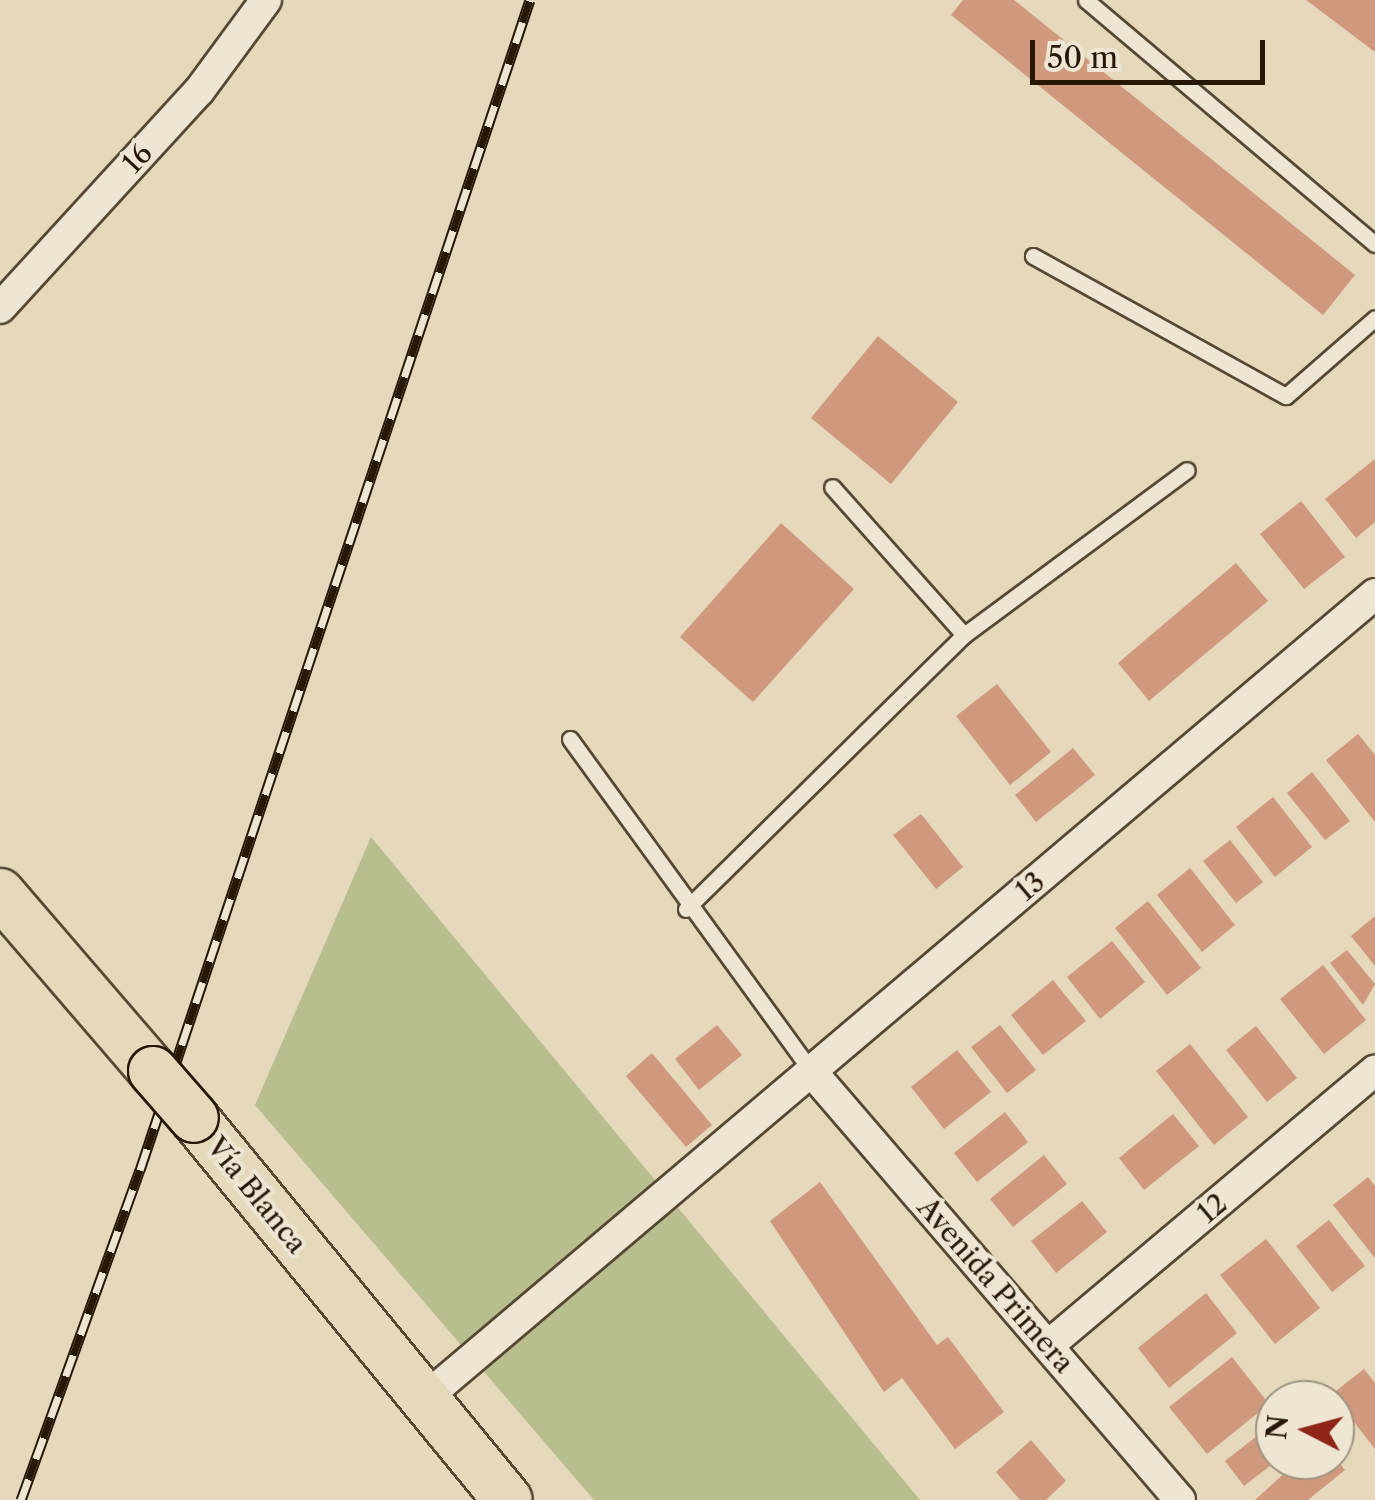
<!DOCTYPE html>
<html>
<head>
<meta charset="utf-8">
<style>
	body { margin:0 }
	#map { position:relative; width:1375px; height:1500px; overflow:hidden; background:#e5d8bb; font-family:"Libre Caslon Text",serif }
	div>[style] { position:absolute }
	.green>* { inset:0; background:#b8be8e }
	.building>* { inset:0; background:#d0997e }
	.roads { filter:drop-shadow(2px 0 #564833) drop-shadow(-2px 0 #564833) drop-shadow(0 2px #564833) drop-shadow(0 -2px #564833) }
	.lane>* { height:15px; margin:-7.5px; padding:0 7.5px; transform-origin:7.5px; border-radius:7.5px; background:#eee6d3 }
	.street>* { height:30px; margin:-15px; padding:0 15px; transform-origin:15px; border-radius:15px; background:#eee6d3 }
	.primary>* { height:48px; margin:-24px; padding:0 24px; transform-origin:24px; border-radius:24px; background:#e5d8bb }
	.rail>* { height:11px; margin-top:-5.5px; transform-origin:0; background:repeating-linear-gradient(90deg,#eee6d3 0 22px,#271806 0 44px); box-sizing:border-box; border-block:2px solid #271806 }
	.bridges { filter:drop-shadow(2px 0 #271806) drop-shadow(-2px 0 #271806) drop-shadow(0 2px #271806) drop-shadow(0 -2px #271806) }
	.primary-bridge>* { height:48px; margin:-24px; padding:0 24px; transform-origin:24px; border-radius:24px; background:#e5d8bb }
	span { translate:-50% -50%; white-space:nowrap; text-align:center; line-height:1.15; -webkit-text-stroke:8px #eee6d3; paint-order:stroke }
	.street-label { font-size:28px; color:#271806 }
	.north { position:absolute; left:1255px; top:1380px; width:100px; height:100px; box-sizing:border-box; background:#eee6d3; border:2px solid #9e9481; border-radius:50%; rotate:276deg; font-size:28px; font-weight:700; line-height:40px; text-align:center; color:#271806 }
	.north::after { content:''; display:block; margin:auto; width:35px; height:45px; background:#8f2418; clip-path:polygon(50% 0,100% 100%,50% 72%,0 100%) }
	.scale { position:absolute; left:1030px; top:40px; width:235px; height:45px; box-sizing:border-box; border:5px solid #271806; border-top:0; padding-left:12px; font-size:30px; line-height:35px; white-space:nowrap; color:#271806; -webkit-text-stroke:8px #eee6d3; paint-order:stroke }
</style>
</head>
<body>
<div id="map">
	<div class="green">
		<div style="clip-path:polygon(371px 837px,920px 1500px,594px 1500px,255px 1105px)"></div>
	</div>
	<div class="building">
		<div style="clip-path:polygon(963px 0,1014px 0,1355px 275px,1323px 315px,951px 15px)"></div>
		<div style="clip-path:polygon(1306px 0,1375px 0,1375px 52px)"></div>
		<div style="clip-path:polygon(878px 336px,958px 402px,891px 484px,811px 418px)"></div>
		<div style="clip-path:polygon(1375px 459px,1375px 522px,1356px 538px,1325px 499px)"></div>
		<div style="clip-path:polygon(1301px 501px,1345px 557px,1304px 589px,1260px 534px)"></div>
		<div style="clip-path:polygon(781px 523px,854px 589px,753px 702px,680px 637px)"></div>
		<div style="clip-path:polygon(1236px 563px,1268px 601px,1149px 701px,1118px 663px)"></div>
		<div style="clip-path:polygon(997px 684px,1051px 752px,1010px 785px,956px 716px)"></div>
		<div style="clip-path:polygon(1358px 734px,1375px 755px,1375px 822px,1326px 760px)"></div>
		<div style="clip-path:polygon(1073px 748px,1095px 775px,1036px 822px,1015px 795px)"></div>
		<div style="clip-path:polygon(1312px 772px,1350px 821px,1325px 840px,1287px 793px)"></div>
		<div style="clip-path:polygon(1273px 797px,1312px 847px,1275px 877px,1236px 827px)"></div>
		<div style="clip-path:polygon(921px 814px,963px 867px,936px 889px,893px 835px)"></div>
		<div style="clip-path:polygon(1230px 840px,1263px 882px,1236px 903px,1203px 861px)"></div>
		<div style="clip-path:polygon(1190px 868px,1235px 925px,1202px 952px,1157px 895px)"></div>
		<div style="clip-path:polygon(1148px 901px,1201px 968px,1167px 995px,1115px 928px)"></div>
		<div style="clip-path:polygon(1375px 916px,1375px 966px,1351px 936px)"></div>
		<div style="clip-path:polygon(1112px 941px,1145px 982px,1100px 1019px,1067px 977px)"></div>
		<div style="clip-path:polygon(1347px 950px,1375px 984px,1363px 1005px,1330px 963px)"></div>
		<div style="clip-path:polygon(1323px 965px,1366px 1020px,1324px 1054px,1280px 999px)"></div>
		<div style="clip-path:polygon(1053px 980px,1086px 1021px,1043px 1055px,1011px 1015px)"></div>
		<div style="clip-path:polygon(717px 1025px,742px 1055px,699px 1090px,675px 1059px)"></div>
		<div style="clip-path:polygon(1000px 1025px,1036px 1070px,1007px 1093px,971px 1047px)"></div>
		<div style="clip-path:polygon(1256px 1026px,1297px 1078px,1267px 1102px,1226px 1050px)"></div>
		<div style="clip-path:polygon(1190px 1044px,1248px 1117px,1214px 1145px,1156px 1071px)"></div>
		<div style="clip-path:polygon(957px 1050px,991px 1092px,944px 1129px,911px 1087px)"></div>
		<div style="clip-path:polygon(652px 1053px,712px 1125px,686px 1147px,626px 1076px)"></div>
		<div style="clip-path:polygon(1005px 1112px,1028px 1142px,977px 1182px,954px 1153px)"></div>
		<div style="clip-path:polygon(1173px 1114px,1199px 1146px,1144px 1190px,1119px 1158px)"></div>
		<div style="clip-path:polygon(1044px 1155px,1067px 1184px,1013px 1227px,990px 1199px)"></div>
		<div style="clip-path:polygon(1368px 1177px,1375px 1186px,1375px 1258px,1333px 1205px)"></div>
		<div style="clip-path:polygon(820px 1182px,937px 1345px,948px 1337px,1004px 1412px,955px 1449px,902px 1378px,884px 1392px,770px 1221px)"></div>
		<div style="clip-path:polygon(1082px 1201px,1107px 1232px,1056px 1273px,1031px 1241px)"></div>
		<div style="clip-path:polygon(1329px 1220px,1365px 1266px,1332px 1292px,1296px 1246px)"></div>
		<div style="clip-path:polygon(1266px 1239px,1320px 1308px,1275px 1344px,1220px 1275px)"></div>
		<div style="clip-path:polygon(1206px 1293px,1237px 1333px,1169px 1388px,1138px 1348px)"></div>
		<div style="clip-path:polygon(1232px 1357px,1269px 1404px,1207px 1454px,1169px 1407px)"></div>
		<div style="clip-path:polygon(1364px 1369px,1375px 1383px,1375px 1449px,1332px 1394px)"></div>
		<div style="clip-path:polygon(1275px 1422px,1275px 1462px,1244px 1486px,1225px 1461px)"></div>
		<div style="clip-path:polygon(1031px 1440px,1066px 1481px,1046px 1500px,1020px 1500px,996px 1472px)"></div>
		<div style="clip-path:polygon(1299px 1460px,1337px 1460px,1345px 1470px,1308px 1500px,1255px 1500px)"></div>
	</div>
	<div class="roads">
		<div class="lane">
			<div style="left:1086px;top:0;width:378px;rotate:40.2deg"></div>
			<div style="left:1033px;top:256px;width:289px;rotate:29deg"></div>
			<div style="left:1286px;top:396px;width:118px;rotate:-41.2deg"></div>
			<div style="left:964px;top:635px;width:277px;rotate:-36.5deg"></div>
			<div style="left:570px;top:739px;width:410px;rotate:54deg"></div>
			<div style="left:686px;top:909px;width:390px;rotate:-44.6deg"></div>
			<div style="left:964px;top:635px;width:198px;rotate:-131.7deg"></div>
		</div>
		<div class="street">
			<div style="left:0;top:308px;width:294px;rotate:-47.5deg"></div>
			<div style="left:199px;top:91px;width:113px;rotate:-53.6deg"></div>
			<div style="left:811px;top:1071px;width:566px;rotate:49.3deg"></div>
			<div style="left:1049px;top:1345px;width:426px;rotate:-40.1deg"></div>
			<div style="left:424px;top:1399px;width:1246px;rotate:-40.25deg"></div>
		</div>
		<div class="primary">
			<div style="left:0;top:893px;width:235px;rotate:49.3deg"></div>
			<div style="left:194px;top:1118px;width:494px;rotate:50.6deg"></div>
		</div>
	</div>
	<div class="rail">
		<div style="left:21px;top:1500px;width:351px;rotate:-70.2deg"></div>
		<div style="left:140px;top:1170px;width:1233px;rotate:-71.57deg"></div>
	</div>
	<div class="bridges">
		<div class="primary-bridge">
			<div style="left:153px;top:1071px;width:62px;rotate:48.9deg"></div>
		</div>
	</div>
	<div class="street-label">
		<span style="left:137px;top:158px;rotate:-47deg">16</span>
		<span style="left:1030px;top:886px;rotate:-40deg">13</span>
		<span style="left:257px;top:1195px;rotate:51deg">Vía Blanca</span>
		<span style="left:1212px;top:1208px;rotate:-40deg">12</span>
		<span style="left:996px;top:1285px;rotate:49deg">Avenida Primera</span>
	</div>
	<div class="north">N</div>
	<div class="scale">50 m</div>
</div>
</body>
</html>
